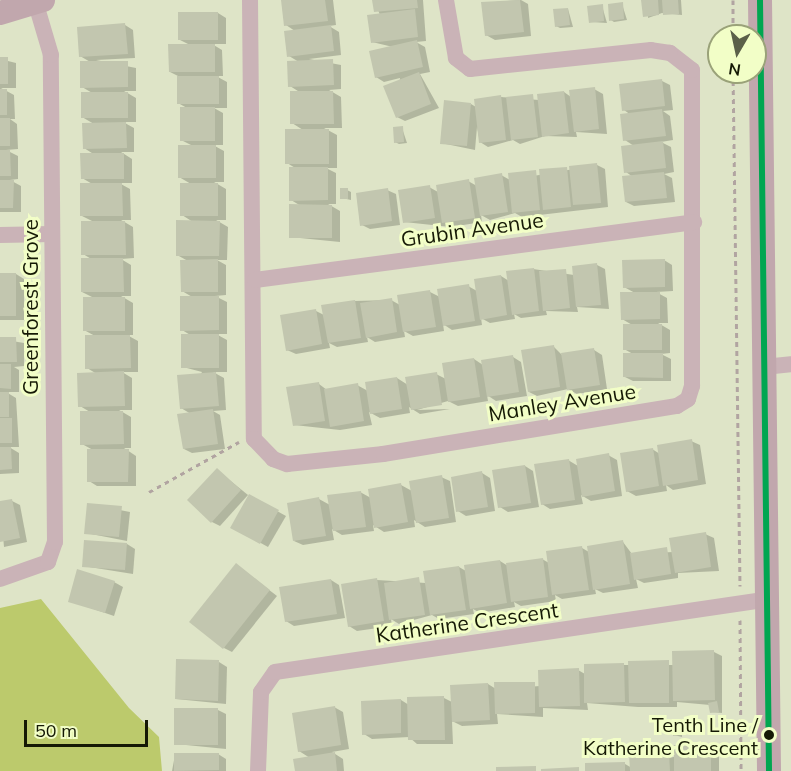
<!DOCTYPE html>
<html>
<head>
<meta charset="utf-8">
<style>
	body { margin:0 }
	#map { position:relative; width:791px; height:771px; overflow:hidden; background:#dee4c7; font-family:Mulish,sans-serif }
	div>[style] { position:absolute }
	.forest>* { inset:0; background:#bcca6c }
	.shadow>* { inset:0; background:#0003 }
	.building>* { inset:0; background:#c2c6af }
	.path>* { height:3px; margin-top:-1.5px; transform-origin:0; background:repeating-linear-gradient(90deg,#b1a4a1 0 4.5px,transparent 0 9px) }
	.street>* { height:16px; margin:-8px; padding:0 8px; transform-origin:8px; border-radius:8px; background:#cab3b7 }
	.secondary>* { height:24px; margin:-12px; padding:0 12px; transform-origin:12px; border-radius:12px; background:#c1a7ad }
	.bus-1>* { height:6px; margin:-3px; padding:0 3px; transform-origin:3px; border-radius:3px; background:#00a651 }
	.dots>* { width:16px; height:16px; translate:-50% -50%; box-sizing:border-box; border:3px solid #f2fec7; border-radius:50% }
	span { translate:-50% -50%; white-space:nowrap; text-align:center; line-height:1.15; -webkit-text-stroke:6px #f2fec7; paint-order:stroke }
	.bus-label { font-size:20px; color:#151905 }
	.right { translate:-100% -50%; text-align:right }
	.street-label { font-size:21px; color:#151905 }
	.north { position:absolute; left:707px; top:24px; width:60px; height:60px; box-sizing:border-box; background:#f2fec7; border:2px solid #9aa279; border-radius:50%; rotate:189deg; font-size:16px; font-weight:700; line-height:24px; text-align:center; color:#151905 }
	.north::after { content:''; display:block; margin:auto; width:21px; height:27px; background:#5b6049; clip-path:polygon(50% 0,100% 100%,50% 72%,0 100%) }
	.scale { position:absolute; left:24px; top:720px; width:124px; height:27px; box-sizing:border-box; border:3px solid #151905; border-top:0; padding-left:8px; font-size:18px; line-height:21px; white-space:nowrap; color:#151905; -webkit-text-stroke:4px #f2fec7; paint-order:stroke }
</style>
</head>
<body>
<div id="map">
	<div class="forest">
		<div style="clip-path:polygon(41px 599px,129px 708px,159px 737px,162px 771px,0 771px,0 608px)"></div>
	</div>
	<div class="shadow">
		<div style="clip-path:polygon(283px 0,333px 0,336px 25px,329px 26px,339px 32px,341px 55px,309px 59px,341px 65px,341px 89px,329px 90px,341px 97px,342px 128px,324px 128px,337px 135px,337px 168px,326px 168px,336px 173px,336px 204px,328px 204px,340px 211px,340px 242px,290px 237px,301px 206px,291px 200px,297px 169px,287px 163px,303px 130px,292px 123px,301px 93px,290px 86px,299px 62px,289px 56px,295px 31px,286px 25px)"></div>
		<div style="clip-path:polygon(374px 0,423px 0,426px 41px,416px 42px,425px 47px,430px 72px,420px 74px,439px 108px,405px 121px,397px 117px,400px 78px,384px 82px,376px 77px,393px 47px,372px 42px,380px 15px)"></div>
		<div style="clip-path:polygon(521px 0,528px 4px,531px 36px,495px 40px,486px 35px,483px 3px)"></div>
		<div style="clip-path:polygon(649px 0,681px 0,682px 15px,662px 13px,648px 18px)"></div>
		<div style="clip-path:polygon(622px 4px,627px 20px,614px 22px,611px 20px)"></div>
		<div style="clip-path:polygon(602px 6px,607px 23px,591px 22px)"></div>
		<div style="clip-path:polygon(568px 9px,573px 27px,560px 28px,556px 26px)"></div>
		<div style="clip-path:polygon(218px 13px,226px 18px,226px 44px,212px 44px,222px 50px,223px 76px,216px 76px,227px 82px,227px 108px,214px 108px,223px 113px,223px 145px,213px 145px,224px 151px,224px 182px,214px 182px,226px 189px,226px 220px,216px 220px,228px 227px,227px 260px,217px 260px,226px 265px,226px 295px,215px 296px,227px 302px,227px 334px,216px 334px,227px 340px,227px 372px,213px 372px,224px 378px,226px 410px,213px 411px,220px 415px,225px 449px,192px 453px,184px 449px,191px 414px,181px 408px,202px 372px,183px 367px,192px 336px,182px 330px,194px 298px,182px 291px,188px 261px,177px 255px,193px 222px,182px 215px,191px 184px,179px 177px,193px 146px,181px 140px,187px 108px,178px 103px,178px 76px,170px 72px,190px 45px,180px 40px)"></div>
		<div style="clip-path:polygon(125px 25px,133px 30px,135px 58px,96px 60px,136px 68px,136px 91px,124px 91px,136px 98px,136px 122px,123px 122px,134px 128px,134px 152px,121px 152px,132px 159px,132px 183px,119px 183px,130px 189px,131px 220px,121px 220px,133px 227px,134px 258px,121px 259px,131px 265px,131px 296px,121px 296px,133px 303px,133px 335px,127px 335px,138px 341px,138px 372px,122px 372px,132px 378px,132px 410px,119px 410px,131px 417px,131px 448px,124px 448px,136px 456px,136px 486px,97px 486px,89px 481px,93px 450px,82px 444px,90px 412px,80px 406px,97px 374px,87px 368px,95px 336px,84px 330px,94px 298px,82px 292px,93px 260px,83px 254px,94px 222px,82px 216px,94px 185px,82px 178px,95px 155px,84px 148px,94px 124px,82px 117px,94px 94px,82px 87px,92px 63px,80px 56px)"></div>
		<div style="clip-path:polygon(0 59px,16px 63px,16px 88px,1px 88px,14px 95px,15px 119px,10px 119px,17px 124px,18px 149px,6px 150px,18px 156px,18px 179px,10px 180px,21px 186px,21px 212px,0 212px)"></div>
		<div style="clip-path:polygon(662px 81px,670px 85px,673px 110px,663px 111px,670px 116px,673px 140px,661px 142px,671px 147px,674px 172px,664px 174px,672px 178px,675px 202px,634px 206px,626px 202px,633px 177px,626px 172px,634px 146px,625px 140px,631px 115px,624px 110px)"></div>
		<div style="clip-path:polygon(594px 89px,603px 94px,607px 134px,576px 132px,577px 137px,545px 136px,520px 144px,513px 140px,488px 147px,480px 142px,477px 127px,475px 150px,441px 143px,471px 104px,476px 107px,501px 97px,539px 100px,564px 92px,571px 97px)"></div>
		<div style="clip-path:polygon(402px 128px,407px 143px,399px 144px,395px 142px)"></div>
		<div style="clip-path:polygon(597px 165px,605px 169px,608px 207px,522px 217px,515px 213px,490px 220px,481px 215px,482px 222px,451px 227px,404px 222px,429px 187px,438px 192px,468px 181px,477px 186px,501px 175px,510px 180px)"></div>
		<div style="clip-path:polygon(347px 190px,351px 192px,351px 200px,342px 198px)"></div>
		<div style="clip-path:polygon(387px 190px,396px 194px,400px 225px,370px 229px,362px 225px)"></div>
		<div style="clip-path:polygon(664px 260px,672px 265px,673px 291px,656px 292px,667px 298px,668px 323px,658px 323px,670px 330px,670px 353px,661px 354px,671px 359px,671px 381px,633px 381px,625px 377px,633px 354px,624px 349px,634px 326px,622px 319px,635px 293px,624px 287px)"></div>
		<div style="clip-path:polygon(597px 265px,605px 269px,609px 309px,577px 307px,578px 312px,546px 311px,547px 315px,521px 318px,514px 314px,515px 319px,490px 323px,481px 318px,482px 325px,452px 330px,443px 324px,444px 331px,413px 336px,404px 331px,405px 337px,375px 342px,367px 337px,368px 342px,337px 347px,329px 343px,330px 348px,296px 354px,287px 350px,316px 311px,324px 315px,354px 301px,391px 300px,400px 305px,430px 292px,440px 297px,468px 286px,477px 291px,501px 276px,509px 281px,533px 269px,574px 275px)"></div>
		<div style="clip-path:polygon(16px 274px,24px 279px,24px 320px,0 320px,0 275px)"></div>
		<div style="clip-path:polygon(0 339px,24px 343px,24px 366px,14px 367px,19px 370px,19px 392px,6px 392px,16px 398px,19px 447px,9px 447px,19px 453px,19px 473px,0 474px)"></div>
		<div style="clip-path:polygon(554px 347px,562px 355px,594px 350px,602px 355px,607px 389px,577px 394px,568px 389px,537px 396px,529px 392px)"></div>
		<div style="clip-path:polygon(513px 357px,521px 362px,527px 396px,496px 401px,487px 395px,488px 401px,458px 406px,448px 401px,417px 410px,450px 409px,420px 414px,409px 407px,410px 413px,380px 418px,369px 412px,372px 425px,340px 430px,294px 425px,319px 384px,327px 390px,357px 385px,368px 391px,397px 378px,408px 385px,436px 374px,446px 379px,474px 359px,483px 365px)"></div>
		<div style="clip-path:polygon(691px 441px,700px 445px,706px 484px,673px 490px,666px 485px,667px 491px,636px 496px,627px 491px,652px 449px,660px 454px)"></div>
		<div style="clip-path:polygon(608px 455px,617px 460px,622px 496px,591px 501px,581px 495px,583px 504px,550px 509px,542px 504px,568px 460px,578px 466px)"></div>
		<div style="clip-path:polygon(525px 466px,533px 471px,539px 507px,508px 512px,500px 507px)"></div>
		<div style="clip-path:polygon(217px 470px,248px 495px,220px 526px,212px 522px)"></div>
		<div style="clip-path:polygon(482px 473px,490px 478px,495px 511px,466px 516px,458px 511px)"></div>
		<div style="clip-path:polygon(441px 477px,450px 481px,456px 522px,425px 527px,414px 520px,415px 527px,384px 532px,373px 525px,374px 531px,342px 535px,332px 529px,334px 540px,303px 545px,294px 541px,319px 499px,330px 505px,360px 492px,371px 498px,401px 485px,412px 491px)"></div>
		<div style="clip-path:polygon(250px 496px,286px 516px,268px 547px,232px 527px)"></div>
		<div style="clip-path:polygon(12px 501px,20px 505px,27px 542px,4px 547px,0 503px)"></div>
		<div style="clip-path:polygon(89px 504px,130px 512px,127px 541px,86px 533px)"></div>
		<div style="clip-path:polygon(705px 534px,714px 538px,719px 571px,678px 573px,678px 578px,644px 583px,636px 579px,638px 588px,603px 593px,595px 589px,596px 594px,562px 599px,555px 595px,556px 601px,521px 606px,514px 602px,515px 607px,480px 613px,473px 609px,474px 614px,439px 619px,432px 615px,399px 624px,391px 619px,392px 626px,357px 631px,349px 626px,377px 580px,426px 583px,459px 567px,466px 571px,500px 561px,508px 566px,542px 559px,549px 563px,582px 548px,589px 552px,623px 542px,632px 554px,673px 552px)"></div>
		<div style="clip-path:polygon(127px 544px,135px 549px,133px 574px,83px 566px)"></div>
		<div style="clip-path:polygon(237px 565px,277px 596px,232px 652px,224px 648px)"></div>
		<div style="clip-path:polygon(331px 580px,339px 585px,345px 618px,294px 626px,286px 621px)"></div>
		<div style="clip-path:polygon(114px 582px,123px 587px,114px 616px,70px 601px)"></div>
		<div style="clip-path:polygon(714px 652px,722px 656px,722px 713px,711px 712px,710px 705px,677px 702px,677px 707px,638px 707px,587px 703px,588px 710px,543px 708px,543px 717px,497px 714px,498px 724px,462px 726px,452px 721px,453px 744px,417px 744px,409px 737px,372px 739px,364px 734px,401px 700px,409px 705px,444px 698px,452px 702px,488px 684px,496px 689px,540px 686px,578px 670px,585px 674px,623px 665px,674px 665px)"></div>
		<div style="clip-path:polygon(219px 662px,227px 667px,226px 704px,176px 699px)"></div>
		<div style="clip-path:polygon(334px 707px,343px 712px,349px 749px,332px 752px,343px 759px,344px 771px,296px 771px,310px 758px,299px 751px)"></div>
		<div style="clip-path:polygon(218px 710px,226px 714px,226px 749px,176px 744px)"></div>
		<div style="clip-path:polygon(679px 721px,682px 723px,682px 737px,674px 735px)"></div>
		<div style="clip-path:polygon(711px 747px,719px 751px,719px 771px,587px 771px,625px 764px,632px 768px)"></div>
		<div style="clip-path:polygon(218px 754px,226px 759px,226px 771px,172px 771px,175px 755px)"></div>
	</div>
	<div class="building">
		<div style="clip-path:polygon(281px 0,325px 0,328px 21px,284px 26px)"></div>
		<div style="clip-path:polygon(372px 0,417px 0,418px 8px,374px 12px)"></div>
		<div style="clip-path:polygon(520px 0,524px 32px,485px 36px,481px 2px)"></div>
		<div style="clip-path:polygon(641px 0,658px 0,659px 15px,643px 17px)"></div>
		<div style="clip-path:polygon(662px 0,678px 0,679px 14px,663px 15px)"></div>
		<div style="clip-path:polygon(623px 2px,624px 19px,609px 21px,608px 4px)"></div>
		<div style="clip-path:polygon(603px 4px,604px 21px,589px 23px,587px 6px)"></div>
		<div style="clip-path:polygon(568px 8px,570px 25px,555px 27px,553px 9px)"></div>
		<div style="clip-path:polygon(415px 9px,418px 37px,371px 43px,367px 15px)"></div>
		<div style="clip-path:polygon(178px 12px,218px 12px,218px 40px,178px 40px)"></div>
		<div style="clip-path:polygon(125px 23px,128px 54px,79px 57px,77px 27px)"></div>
		<div style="clip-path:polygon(331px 25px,334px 51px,287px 57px,284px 31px)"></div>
		<div style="clip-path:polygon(417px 40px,423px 67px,375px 78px,369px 51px)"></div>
		<div style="clip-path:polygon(168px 44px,215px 44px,215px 72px,169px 72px)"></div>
		<div style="clip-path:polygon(0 57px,8px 57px,8px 84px,0 84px)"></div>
		<div style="clip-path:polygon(333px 59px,334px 85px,288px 87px,287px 61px)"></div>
		<div style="clip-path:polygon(80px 61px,128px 61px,128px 87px,80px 88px)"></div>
		<div style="clip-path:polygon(419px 72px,431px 104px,396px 118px,383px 86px)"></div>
		<div style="clip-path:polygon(177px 76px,219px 76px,219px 104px,177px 104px)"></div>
		<div style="clip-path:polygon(662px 79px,665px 106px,622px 111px,619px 84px)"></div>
		<div style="clip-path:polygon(595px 87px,599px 129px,574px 132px,569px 90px)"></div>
		<div style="clip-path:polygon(0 89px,7px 89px,7px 115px,0 115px)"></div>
		<div style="clip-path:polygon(290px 91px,333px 91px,334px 124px,290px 124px)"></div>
		<div style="clip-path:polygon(564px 91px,569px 133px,542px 137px,537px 94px)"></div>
		<div style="clip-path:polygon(81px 92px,128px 92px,128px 118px,81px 118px)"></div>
		<div style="clip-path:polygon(533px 94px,538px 137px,511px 140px,506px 97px)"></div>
		<div style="clip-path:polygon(501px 95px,506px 140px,479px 143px,474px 99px)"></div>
		<div style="clip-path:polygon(444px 100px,471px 103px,467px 146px,440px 144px)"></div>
		<div style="clip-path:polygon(180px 107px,215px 107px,215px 141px,180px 141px)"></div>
		<div style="clip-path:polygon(662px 109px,666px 136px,623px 141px,620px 114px)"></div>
		<div style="clip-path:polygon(0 118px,10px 118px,10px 146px,0 146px)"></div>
		<div style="clip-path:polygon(126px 122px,127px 148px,83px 149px,82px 123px)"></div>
		<div style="clip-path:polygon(403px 126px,404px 142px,394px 143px,393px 127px)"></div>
		<div style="clip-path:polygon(285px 129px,329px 129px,329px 164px,285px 164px)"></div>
		<div style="clip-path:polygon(663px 141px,666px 168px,624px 173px,621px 146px)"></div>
		<div style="clip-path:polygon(178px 145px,216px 145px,216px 178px,178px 178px)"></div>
		<div style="clip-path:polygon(0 150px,10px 150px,11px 176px,0 176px)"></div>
		<div style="clip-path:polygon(80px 153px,124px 153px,124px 179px,81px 179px)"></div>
		<div style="clip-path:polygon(597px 163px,601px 203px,573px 205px,569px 166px)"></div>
		<div style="clip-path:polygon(289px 167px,328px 167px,328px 200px,289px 201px)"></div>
		<div style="clip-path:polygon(567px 167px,571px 207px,543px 210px,539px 169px)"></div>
		<div style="clip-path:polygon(536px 170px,540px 210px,512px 213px,508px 173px)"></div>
		<div style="clip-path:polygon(664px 172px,667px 198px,625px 202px,622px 176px)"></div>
		<div style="clip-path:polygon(502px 173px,508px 212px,480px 216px,474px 178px)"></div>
		<div style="clip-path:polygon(469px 179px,475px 218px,442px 223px,436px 185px)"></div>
		<div style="clip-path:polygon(0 180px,14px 180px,13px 208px,0 208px)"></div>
		<div style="clip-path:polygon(80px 183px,122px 183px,123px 216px,80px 216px)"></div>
		<div style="clip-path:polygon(180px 183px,218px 183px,218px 216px,180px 216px)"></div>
		<div style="clip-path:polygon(430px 185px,435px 218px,403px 223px,398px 190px)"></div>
		<div style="clip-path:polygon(340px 188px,348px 188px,348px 199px,340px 199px)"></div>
		<div style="clip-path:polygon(388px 188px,392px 221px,360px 226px,356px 193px)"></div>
		<div style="clip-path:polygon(289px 204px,332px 205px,332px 238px,289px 238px)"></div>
		<div style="clip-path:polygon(176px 220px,220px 221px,219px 256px,176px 256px)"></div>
		<div style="clip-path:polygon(81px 221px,125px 221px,126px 255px,81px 255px)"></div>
		<div style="clip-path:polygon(81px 258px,123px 258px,124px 292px,81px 292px)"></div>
		<div style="clip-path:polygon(218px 259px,218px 292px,181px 292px,180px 260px)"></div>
		<div style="clip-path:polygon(665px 259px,665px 287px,623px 288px,622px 260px)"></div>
		<div style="clip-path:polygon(597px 263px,601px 305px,576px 307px,572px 266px)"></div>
		<div style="clip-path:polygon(534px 268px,539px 311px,512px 315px,506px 271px)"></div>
		<div style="clip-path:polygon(566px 269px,570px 308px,543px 311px,539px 271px)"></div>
		<div style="clip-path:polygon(0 273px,16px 273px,16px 316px,0 316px)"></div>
		<div style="clip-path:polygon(501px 275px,507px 315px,480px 320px,474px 279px)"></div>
		<div style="clip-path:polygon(469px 284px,475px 321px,443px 326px,437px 289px)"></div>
		<div style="clip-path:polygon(430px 290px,436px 327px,403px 332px,397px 295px)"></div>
		<div style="clip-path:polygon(620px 292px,660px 292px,660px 319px,621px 320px)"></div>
		<div style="clip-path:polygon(180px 296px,219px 296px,219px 330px,180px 331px)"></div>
		<div style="clip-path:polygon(83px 297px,125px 297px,125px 331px,83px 331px)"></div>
		<div style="clip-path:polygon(392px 298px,397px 332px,366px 338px,360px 303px)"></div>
		<div style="clip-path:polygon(355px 300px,361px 338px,328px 343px,321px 305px)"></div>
		<div style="clip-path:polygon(316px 309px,322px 344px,286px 351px,280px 315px)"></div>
		<div style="clip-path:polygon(623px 324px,662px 324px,662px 350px,623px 350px)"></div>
		<div style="clip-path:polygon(181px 334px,219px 334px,219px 368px,181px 368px)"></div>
		<div style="clip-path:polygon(85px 335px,130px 335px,131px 368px,85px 369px)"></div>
		<div style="clip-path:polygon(0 337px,16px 337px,17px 362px,0 362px)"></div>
		<div style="clip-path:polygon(554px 345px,560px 387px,528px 392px,521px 350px)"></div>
		<div style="clip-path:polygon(594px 348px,600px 385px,567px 390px,561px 353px)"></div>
		<div style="clip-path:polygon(623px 353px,663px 353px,663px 378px,623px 377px)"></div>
		<div style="clip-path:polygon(513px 355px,519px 392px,487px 397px,481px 360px)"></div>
		<div style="clip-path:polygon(474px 358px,480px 397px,448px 402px,442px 363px)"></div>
		<div style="clip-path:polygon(0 364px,11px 364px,11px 389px,0 388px)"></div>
		<div style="clip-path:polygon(124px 371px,125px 406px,78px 407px,77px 373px)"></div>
		<div style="clip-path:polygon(216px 372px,219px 406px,180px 409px,177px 375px)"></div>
		<div style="clip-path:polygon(437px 372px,442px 405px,411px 410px,405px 377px)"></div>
		<div style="clip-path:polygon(397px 377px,402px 409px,370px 414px,365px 382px)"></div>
		<div style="clip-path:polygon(319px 382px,325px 421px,293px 426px,286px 387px)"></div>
		<div style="clip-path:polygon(358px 383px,364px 421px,330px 427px,324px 389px)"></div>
		<div style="clip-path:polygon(0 392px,9px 392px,9px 417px,0 417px)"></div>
		<div style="clip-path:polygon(213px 409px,218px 444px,183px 449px,177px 414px)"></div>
		<div style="clip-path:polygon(80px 411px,123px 411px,124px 444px,80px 445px)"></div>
		<div style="clip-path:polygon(0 418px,12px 418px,12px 443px,0 443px)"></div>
		<div style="clip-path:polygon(692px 439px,698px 480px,663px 486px,657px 445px)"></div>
		<div style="clip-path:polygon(0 447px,11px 447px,12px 469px,0 470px)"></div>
		<div style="clip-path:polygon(653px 448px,659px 486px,626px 492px,620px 453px)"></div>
		<div style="clip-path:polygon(87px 449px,129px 449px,128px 482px,87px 482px)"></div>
		<div style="clip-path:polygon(609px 453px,615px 491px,582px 497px,576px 459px)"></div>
		<div style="clip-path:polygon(569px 459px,575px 500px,541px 505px,534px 464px)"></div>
		<div style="clip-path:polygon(525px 465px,531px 503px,498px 508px,492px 470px)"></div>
		<div style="clip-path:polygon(217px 468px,241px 490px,211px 523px,187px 500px)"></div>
		<div style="clip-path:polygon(482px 471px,488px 507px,456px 512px,451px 477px)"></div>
		<div style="clip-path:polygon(442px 475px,449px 518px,416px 523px,409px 481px)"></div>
		<div style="clip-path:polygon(401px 483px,408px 522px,374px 528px,368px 489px)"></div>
		<div style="clip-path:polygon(361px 491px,366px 527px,333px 531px,327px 495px)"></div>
		<div style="clip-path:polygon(249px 494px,279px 510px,260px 544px,230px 528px)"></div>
		<div style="clip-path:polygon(319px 497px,326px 536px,293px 541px,287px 503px)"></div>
		<div style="clip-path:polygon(12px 499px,20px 538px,0 542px,0 501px)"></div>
		<div style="clip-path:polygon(87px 503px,122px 506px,119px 537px,84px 534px)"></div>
		<div style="clip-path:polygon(706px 532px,711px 567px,675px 573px,669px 538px)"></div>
		<div style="clip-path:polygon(84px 540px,127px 543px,125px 570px,82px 567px)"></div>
		<div style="clip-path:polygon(623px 540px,630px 584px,593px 590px,587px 546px)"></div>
		<div style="clip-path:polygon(582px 546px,589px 590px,552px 595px,546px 551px)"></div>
		<div style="clip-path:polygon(667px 547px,671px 574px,634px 580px,630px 553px)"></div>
		<div style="clip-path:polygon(543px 558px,548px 597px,511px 602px,506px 563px)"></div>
		<div style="clip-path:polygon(500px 560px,507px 603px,470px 609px,464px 565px)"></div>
		<div style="clip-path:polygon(236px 563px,270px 590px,223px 649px,189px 622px)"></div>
		<div style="clip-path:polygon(459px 566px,466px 610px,430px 615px,423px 571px)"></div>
		<div style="clip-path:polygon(77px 569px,115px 581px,105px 613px,68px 602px)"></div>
		<div style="clip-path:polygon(419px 577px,425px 615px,389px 620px,384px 583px)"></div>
		<div style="clip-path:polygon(377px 578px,384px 621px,348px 627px,341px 584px)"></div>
		<div style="clip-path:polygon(331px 579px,337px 614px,285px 622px,279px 587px)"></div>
		<div style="clip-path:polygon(714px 650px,715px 700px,673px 701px,672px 651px)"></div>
		<div style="clip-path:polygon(176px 659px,219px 660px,218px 701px,175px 699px)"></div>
		<div style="clip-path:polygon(669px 660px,669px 703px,629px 703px,628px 661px)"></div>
		<div style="clip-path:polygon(624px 663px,625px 702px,584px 703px,584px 664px)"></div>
		<div style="clip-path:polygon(579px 668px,580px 706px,539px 707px,538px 670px)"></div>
		<div style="clip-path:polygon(494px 682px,535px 682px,535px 713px,495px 714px)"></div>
		<div style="clip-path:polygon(488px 683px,490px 720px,452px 722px,450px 685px)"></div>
		<div style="clip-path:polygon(444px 696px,445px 740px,408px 740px,407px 697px)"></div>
		<div style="clip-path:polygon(401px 699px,401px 733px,362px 735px,361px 701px)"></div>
		<div style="clip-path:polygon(717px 701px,719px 712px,710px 713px,708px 703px)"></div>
		<div style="clip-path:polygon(335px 706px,341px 745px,298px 752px,292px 713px)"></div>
		<div style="clip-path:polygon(174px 708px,218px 708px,218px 745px,174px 745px)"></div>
		<div style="clip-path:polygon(672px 720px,679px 720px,679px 735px,673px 736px)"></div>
		<div style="clip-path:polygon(674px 745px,711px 745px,711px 771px,674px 771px)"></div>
		<div style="clip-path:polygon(335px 752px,337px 771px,295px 771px,293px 759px)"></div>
		<div style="clip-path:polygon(669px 752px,670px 771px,630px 771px,629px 753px)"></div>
		<div style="clip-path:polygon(174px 753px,219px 753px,219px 770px,174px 771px)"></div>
		<div style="clip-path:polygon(625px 762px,625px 771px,585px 771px,585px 763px)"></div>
		<div style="clip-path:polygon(536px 766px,536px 771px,496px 771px,496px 767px)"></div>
		<div style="clip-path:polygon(579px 767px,579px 771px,541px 771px,541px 769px)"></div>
	</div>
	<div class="path">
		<div style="left:733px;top:0;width:36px;rotate:90deg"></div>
		<div style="left:733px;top:72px;width:514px;rotate:89.22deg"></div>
		<div style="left:149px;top:492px;width:103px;rotate:-29.1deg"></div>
		<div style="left:740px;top:620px;width:151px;rotate:89.6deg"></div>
	</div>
	<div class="street">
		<div style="left:250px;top:0;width:439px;rotate:89.5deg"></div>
		<div style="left:254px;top:439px;width:28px;rotate:46deg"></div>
		<div style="left:273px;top:459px;width:15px;rotate:20deg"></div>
		<div style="left:287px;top:464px;width:97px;rotate:-5.9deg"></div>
		<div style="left:383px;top:454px;width:298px;rotate:-9.3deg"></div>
		<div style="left:677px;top:406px;width:13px;rotate:-32deg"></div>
		<div style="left:688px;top:399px;width:14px;rotate:-73deg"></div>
		<div style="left:692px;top:386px;width:316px;rotate:-90deg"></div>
		<div style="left:692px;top:70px;width:28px;rotate:-142deg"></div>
		<div style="left:670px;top:53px;width:19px;rotate:-171deg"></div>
		<div style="left:651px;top:50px;width:182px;rotate:174deg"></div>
		<div style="left:470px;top:69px;width:18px;rotate:-142deg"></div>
		<div style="left:456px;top:58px;width:59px;rotate:-99.8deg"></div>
		<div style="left:0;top:235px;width:52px;rotate:-1.1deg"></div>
		<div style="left:255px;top:280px;width:443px;rotate:-7.5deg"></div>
		<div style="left:764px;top:367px;width:27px;rotate:-6deg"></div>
		<div style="left:0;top:579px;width:51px;rotate:-19.5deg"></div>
		<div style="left:48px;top:562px;width:21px;rotate:-71deg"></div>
		<div style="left:55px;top:542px;width:487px;rotate:-90.5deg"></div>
		<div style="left:51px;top:55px;width:56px;rotate:-106.5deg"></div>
		<div style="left:258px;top:771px;width:79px;rotate:-87.8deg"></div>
		<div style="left:261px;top:692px;width:24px;rotate:-55deg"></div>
		<div style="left:275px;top:672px;width:497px;rotate:-8.4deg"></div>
	</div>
	<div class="secondary">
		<div style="left:760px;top:0;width:771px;rotate:89.33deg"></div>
		<div style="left:0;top:13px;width:45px;rotate:-16.8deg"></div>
	</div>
	<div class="bus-1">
		<div style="left:760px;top:0;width:771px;rotate:89.33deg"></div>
	</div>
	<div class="dots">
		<div style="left:769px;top:735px;background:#151905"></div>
	</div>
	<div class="bus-label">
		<span class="right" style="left:758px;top:736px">Tenth Line /<br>Katherine Crescent</span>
	</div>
	<div class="street-label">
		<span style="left:472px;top:229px;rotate:-8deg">Grubin Avenue</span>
		<span style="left:30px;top:307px;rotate:-90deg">Greenforest Grove</span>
		<span style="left:562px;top:402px;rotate:-9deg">Manley Avenue</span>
		<span style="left:467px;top:622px;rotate:-8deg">Katherine Crescent</span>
	</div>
	<div class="north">N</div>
	<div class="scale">50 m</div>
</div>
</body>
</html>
